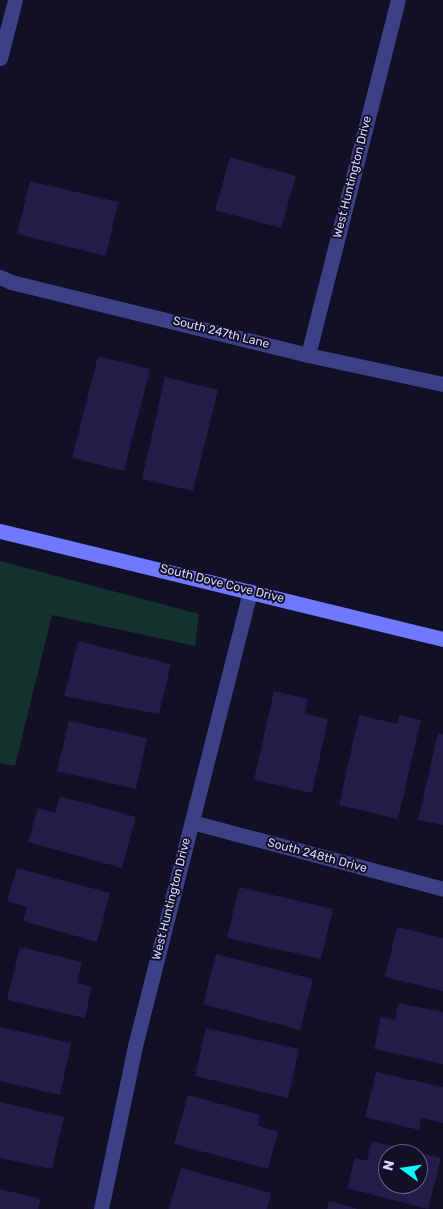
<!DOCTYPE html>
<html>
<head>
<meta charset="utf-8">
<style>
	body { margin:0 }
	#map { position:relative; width:443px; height:1209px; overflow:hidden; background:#121027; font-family:Rubik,sans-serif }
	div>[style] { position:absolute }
	.green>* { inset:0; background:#13312d }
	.building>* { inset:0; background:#211c48 }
	.street>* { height:15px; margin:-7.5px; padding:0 7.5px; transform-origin:7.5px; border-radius:7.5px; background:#3c4086 }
	.secondary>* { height:15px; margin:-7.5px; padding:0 7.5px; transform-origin:7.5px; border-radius:7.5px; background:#6f79fd }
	span { translate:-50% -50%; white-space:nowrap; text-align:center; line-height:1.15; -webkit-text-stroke:4px #121027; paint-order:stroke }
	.street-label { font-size:12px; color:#d8d7ff }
	.north { position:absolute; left:378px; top:1144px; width:50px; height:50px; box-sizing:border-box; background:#121027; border:1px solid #61607d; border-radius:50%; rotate:284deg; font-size:14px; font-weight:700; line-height:20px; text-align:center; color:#d8d7ff }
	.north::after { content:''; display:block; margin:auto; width:18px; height:22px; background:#05fbfc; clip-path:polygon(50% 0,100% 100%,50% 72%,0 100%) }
</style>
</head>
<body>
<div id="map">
	<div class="green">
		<div style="clip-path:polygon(0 561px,199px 614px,195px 646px,52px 615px,15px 766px,0 763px)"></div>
	</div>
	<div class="building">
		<div style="clip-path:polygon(230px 157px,296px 176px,281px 228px,215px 210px)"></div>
		<div style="clip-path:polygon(30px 181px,118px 202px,106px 256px,17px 234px)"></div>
		<div style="clip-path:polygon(98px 356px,150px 369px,124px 471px,72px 458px)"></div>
		<div style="clip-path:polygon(165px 377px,218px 390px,193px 491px,142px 479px)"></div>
		<div style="clip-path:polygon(78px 641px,171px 664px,159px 714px,64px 696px)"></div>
		<div style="clip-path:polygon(274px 691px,308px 699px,305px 714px,328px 719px,312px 793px,254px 780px)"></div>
		<div style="clip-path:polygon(359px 715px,397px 724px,399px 715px,421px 720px,398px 819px,339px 805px)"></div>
		<div style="clip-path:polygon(69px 721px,147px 738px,136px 789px,57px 771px)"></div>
		<div style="clip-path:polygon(438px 733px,443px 734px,443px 825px,418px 820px)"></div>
		<div style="clip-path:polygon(60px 796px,136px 817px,122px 868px,28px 842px,38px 808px,55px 813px)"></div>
		<div style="clip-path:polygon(17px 868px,110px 893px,97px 942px,23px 921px,27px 907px,7px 901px)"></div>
		<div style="clip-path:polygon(239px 887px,333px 909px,321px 959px,227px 938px)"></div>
		<div style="clip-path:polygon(397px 927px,443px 938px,443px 991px,385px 977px)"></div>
		<div style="clip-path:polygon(20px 947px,82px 962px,77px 983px,92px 986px,85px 1018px,7px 1000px)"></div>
		<div style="clip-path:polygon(216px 954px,313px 979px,300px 1030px,203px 1004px)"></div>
		<div style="clip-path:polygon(398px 1003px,443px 1012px,443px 1064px,374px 1049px,381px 1017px,395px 1020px)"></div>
		<div style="clip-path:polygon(0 1027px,71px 1043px,60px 1095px,0 1081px)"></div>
		<div style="clip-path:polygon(206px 1028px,299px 1049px,288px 1098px,195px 1076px)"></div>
		<div style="clip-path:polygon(376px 1072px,443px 1087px,443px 1123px,421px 1118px,419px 1130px,365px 1117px)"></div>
		<div style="clip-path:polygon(188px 1095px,260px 1115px,258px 1126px,278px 1132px,268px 1169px,174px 1144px)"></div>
		<div style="clip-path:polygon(0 1102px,64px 1117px,52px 1169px,0 1158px)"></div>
		<div style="clip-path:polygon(evenodd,372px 1141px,441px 1158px,428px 1209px,347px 1188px,355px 1158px,367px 1161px,372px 1141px,388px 1154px,418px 1154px,418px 1184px,388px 1184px,388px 1154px)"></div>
		<div style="clip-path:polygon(181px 1168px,271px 1193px,267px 1209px,169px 1209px)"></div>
		<div style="clip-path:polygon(0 1189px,41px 1199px,38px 1209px,0 1209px)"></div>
		<div style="clip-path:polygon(329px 1201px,356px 1208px,356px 1209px,327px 1209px)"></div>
	</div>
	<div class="street">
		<div style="left:0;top:58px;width:60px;rotate:-75.5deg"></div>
		<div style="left:0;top:277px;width:12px;rotate:24deg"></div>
		<div style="left:11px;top:282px;width:306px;rotate:13.8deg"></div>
		<div style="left:308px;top:355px;width:138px;rotate:12.1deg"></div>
		<div style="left:308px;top:355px;width:366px;rotate:-75.8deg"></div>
		<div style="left:192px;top:822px;width:260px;rotate:14.9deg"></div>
		<div style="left:101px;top:1209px;width:167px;rotate:-78.2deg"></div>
		<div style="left:135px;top:1046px;width:469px;rotate:-75.8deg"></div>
	</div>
	<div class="secondary">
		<div style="left:0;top:531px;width:456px;rotate:13.7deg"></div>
	</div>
	<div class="street-label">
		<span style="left:353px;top:177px;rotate:-76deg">West Huntington Drive</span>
		<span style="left:221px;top:333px;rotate:14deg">South 247th Lane</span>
		<span style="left:222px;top:584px;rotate:14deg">South Dove Cove Drive</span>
		<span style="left:317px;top:856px;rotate:15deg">South 248th Drive</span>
		<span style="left:172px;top:899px;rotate:-76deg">West Huntington Drive</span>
	</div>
	<div class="north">N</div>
</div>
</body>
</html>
